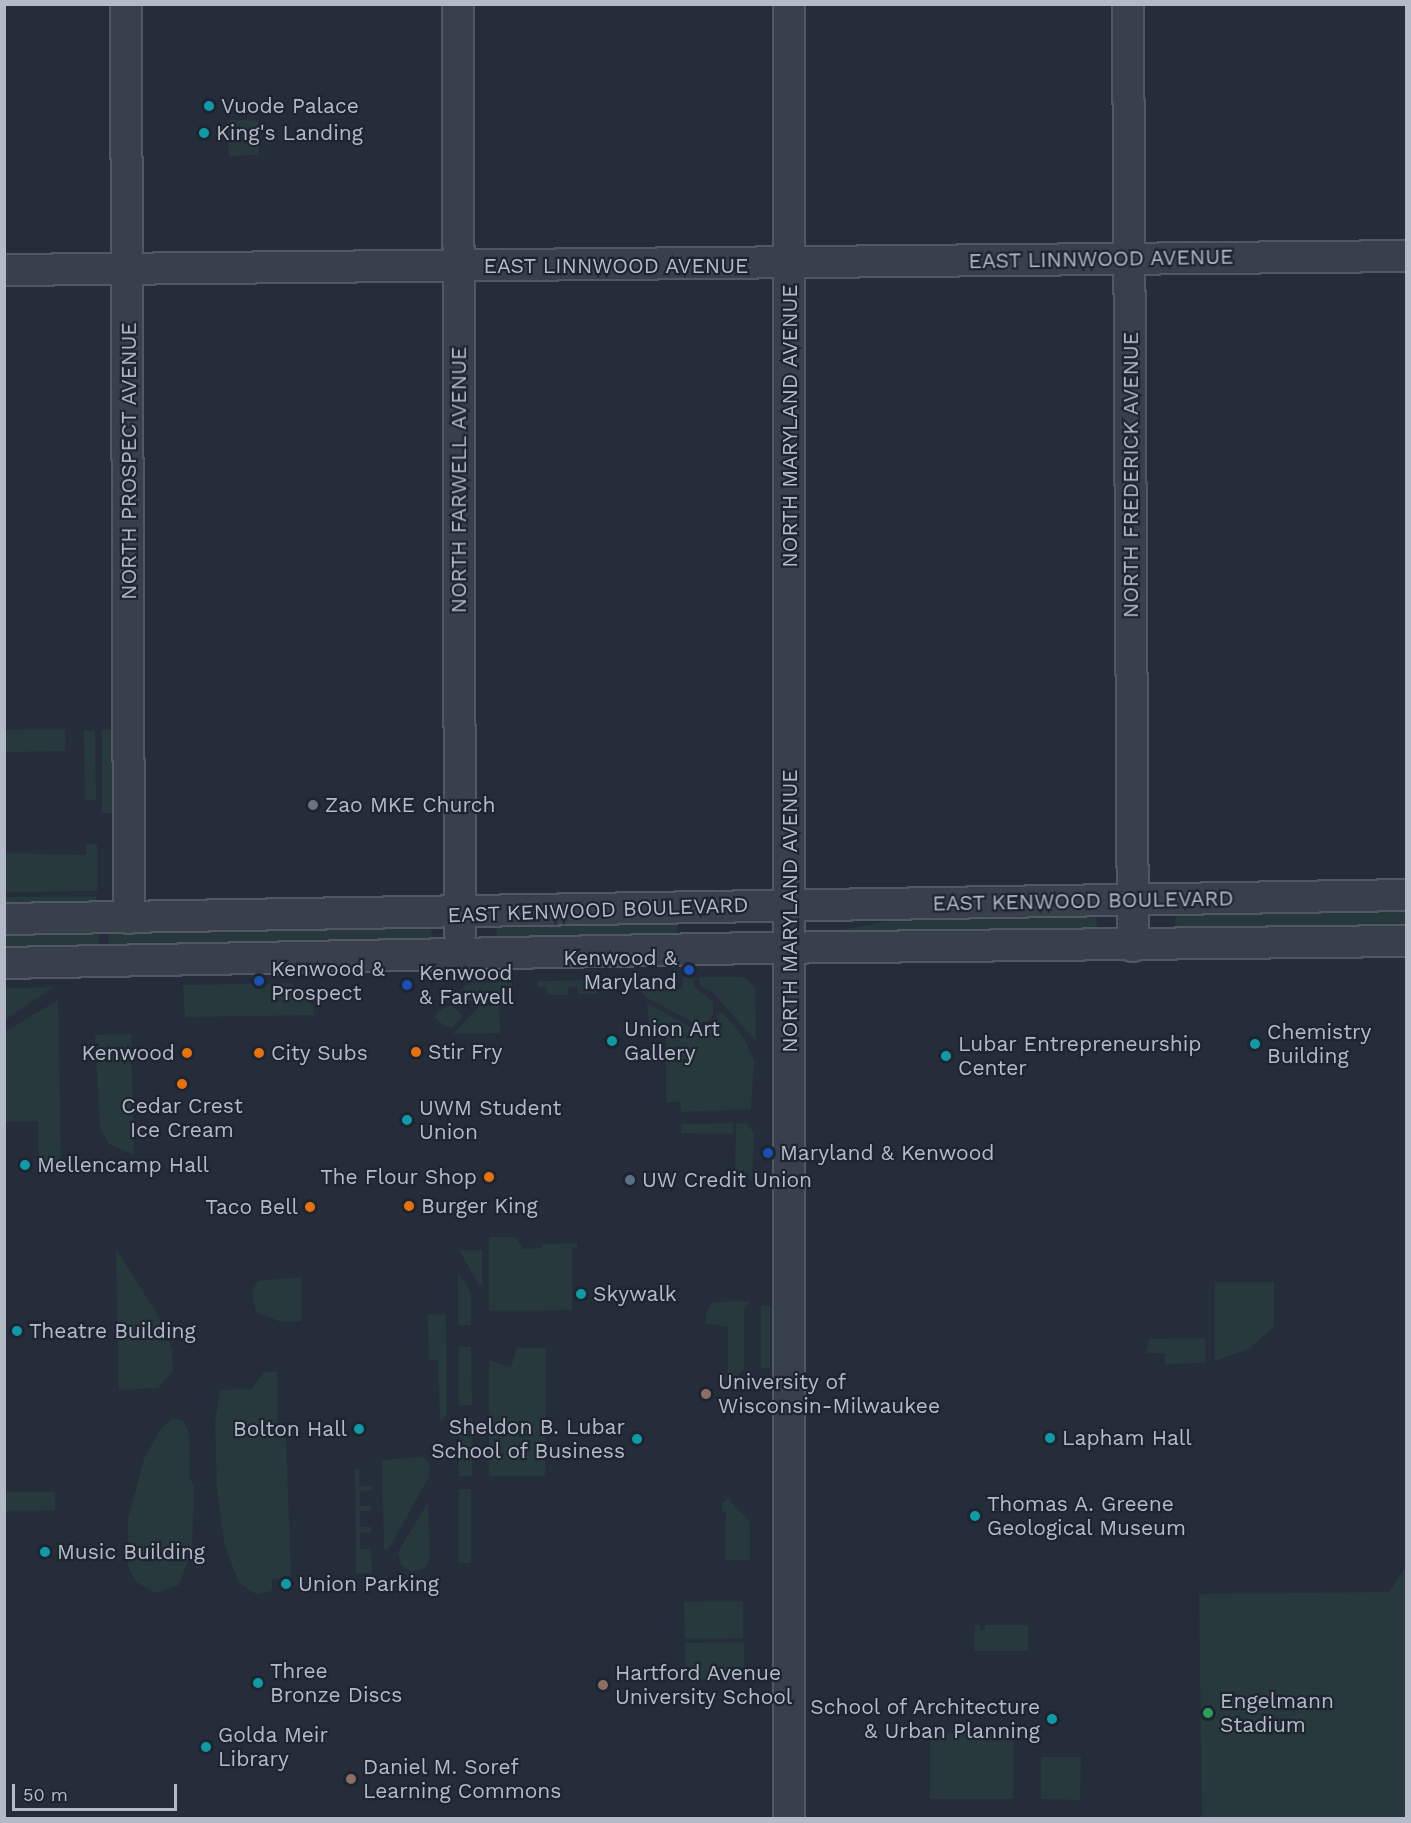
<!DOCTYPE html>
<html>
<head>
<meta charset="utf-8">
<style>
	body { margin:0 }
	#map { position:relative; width:1411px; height:1823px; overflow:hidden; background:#252d3b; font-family:"Work Sans",sans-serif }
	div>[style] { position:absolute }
	.green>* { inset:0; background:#27393c }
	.roads { filter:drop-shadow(2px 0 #515863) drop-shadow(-2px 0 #515863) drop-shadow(0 2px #515863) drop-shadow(0 -2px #515863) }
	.minor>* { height:30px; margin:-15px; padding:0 15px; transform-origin:15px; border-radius:15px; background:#38404c }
	.dots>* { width:16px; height:16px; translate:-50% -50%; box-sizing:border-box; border:3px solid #1e2530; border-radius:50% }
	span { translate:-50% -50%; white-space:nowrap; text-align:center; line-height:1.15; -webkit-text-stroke:4.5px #1e2530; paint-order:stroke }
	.poi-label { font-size:21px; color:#b4bbc7 }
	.left { translate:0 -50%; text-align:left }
	.right { translate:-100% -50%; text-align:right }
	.street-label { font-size:21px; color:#b4bbc7 }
	.frame { position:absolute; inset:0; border:6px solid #b4bbc7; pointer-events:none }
	.scale { position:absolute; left:12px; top:1784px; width:165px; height:27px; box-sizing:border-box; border:3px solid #b4bbc7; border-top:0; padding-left:8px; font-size:18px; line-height:21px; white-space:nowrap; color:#b4bbc7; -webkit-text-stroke:4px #1e2530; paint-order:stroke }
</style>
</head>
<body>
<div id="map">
	<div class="green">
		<div style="clip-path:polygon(227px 120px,258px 120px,259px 155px,229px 156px)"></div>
		<div style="clip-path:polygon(65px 729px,65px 751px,5px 752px,5px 730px)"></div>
		<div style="clip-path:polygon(95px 730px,96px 800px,85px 800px,84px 731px)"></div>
		<div style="clip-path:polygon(102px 730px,114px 730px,114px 813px,102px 813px)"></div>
		<div style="clip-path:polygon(86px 844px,97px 844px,97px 891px,5px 892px,5px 853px,86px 855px)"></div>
		<div style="clip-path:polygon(96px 896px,96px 904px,5px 904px,4px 897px)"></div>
		<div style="clip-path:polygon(1406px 911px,1406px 927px,1188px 932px,1176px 925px,1175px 914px)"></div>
		<div style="clip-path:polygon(1096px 917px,1097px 926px,1033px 940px,836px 939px,836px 931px,900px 919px)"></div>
		<div style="clip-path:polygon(677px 925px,677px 935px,505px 940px,497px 936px,496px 926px)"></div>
		<div style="clip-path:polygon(431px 928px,432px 938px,419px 943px,109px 949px,108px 933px)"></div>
		<div style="clip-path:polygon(99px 934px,99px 949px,5px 950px,4px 935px)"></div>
		<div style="clip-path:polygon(683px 977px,693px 977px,695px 987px,713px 1002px,713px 1015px,707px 1022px,693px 1022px,647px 998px,637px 988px,667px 985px,668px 989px,682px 989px)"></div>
		<div style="clip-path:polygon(699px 977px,742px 977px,750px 982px,755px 988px,756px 1041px,713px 993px,700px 985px)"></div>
		<div style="clip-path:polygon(607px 980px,608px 985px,599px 986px,597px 994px,578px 994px,577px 987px,569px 986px,567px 995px,548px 995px,546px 987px,538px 987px,538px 981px)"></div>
		<div style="clip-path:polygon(512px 982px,513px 987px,505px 987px,499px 1000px,456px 1001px,456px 995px,468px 983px)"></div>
		<div style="clip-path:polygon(291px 983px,314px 1006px,313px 1015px,185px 1017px,183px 985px)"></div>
		<div style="clip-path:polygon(53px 987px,5px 1020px,5px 988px)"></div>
		<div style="clip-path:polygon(58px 1000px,61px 1166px,39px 1159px,38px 1121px,4px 1122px,5px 1032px)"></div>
		<div style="clip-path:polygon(647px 1003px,694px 1029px,710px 1028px,720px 1012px,725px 1015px,744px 1038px,754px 1061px,751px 1109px,681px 1112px,680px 1102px,666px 1102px,666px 1031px,649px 1031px)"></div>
		<div style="clip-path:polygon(452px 1006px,463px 1016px,453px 1027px,446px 1027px,434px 1017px,444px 1007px)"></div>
		<div style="clip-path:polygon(479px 1006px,499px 1006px,500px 1033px,453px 1034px)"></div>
		<div style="clip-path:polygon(131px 1034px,134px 1155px,109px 1144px,100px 1128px,95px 1035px)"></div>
		<div style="clip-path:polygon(733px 1123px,733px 1134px,681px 1133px,681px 1124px)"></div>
		<div style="clip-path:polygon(736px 1123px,747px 1124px,754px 1133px,752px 1181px,735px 1170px)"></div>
		<div style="clip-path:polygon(489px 1237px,516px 1237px,523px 1249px,542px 1248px,542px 1244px,577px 1243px,577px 1248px,572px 1248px,572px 1310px,489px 1311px)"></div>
		<div style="clip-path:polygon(116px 1249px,161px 1320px,172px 1350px,173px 1371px,158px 1388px,119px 1390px)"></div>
		<div style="clip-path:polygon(459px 1250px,482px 1250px,482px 1285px,479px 1285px)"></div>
		<div style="clip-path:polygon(458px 1273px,471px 1292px,471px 1325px,458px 1325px)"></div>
		<div style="clip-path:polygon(301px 1277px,301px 1321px,281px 1322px,256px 1312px,252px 1291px,258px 1281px)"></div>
		<div style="clip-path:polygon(1215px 1282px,1274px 1282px,1274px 1327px,1248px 1349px,1215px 1361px)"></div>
		<div style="clip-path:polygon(751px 1301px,744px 1309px,744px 1369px,734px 1379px,723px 1382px,728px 1370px,728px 1327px,706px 1323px,706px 1313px,713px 1302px)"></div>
		<div style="clip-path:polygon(761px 1306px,770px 1306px,770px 1368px,761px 1368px)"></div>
		<div style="clip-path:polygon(446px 1314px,447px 1415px,440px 1421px,438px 1360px,429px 1360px,428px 1315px)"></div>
		<div style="clip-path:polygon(1205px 1338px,1205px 1363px,1165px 1364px,1165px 1353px,1146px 1353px,1149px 1339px)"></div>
		<div style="clip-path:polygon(459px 1347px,471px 1347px,472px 1405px,459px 1405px)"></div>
		<div style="clip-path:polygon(517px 1348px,546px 1348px,545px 1476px,489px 1476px,489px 1360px,511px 1367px)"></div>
		<div style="clip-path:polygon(264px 1372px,277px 1372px,277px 1438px,286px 1438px,291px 1577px,272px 1579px,272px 1591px,256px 1594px,239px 1583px,225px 1546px,217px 1491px,215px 1422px,220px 1390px,252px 1389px)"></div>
		<div style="clip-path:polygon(173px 1418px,184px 1421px,189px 1434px,190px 1479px,194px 1485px,192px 1550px,179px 1585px,155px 1593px,136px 1582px,128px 1567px,128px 1519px,144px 1459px,161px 1428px)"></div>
		<div style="clip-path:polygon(459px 1418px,472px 1418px,472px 1476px,459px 1476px)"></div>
		<div style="clip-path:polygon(422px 1457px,429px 1462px,429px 1477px,388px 1550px,384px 1549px,382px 1460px)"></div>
		<div style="clip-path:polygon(355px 1469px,359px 1469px,359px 1486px,371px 1486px,371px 1490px,360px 1491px,360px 1506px,371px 1506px,371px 1511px,360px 1511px,360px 1527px,371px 1527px,371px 1532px,360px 1533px,360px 1549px,371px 1549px,372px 1573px,356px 1573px)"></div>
		<div style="clip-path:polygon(459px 1489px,471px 1489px,471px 1563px,459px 1563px)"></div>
		<div style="clip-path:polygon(5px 1492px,55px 1492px,55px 1510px,5px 1511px)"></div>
		<div style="clip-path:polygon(728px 1499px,750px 1522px,750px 1560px,725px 1560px,726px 1513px,722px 1511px,722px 1503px)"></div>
		<div style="clip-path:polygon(428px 1502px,430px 1559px,425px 1568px,412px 1572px,401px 1565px,398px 1552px)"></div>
		<div style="clip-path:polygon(1405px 1568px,1406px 1818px,1202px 1818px,1199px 1594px,1389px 1592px)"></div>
		<div style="clip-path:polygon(743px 1601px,743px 1638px,685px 1639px,684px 1602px)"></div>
		<div style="clip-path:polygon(975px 1625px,980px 1625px,980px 1630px,985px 1630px,985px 1625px,1028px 1625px,1028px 1651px,974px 1651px)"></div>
		<div style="clip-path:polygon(744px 1642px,744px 1679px,686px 1680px,685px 1643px)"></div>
		<div style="clip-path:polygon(930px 1733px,1013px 1733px,1013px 1799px,930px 1799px)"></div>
		<div style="clip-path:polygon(1041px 1757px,1081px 1757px,1080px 1800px,1041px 1799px)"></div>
	</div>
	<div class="roads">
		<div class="minor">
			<div style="left:126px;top:4px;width:914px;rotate:89.81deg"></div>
			<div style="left:458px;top:4px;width:930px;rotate:89.88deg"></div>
			<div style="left:789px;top:4px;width:1814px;rotate:90deg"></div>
			<div style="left:1128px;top:4px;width:942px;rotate:89.7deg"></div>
			<div style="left:4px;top:270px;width:1402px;rotate:-0.57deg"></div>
			<div style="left:4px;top:919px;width:1402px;rotate:-0.98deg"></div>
			<div style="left:4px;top:963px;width:757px;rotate:-1.14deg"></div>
			<div style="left:761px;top:948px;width:645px;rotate:-0.62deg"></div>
		</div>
	</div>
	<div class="dots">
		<div style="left:209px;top:106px;background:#0f9aa8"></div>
		<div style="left:204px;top:133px;background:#0f9aa8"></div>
		<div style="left:313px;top:805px;background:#6b7280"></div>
		<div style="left:689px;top:970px;background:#1a4fb4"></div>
		<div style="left:259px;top:981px;background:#1a4fb4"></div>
		<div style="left:407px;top:985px;background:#1a4fb4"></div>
		<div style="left:612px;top:1041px;background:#0f9aa8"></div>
		<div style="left:1255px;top:1044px;background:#0f9aa8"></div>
		<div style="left:416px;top:1052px;background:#e8710a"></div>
		<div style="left:187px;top:1053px;background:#e8710a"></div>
		<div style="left:259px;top:1053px;background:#e8710a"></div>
		<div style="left:946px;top:1056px;background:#0f9aa8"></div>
		<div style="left:182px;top:1084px;background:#e8710a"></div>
		<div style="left:407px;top:1120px;background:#0f9aa8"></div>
		<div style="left:768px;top:1153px;background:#1a4fb4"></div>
		<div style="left:25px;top:1165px;background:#0f9aa8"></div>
		<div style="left:489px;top:1177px;background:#e8710a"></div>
		<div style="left:630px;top:1180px;background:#5c6f8a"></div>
		<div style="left:409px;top:1206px;background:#e8710a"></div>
		<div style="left:310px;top:1207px;background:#e8710a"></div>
		<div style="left:581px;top:1294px;background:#0f9aa8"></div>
		<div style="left:17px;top:1331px;background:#0f9aa8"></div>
		<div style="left:706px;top:1394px;background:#8d6e63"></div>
		<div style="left:359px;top:1429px;background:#0f9aa8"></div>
		<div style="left:1050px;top:1438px;background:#0f9aa8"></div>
		<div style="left:637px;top:1439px;background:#0f9aa8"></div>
		<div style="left:975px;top:1516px;background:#0f9aa8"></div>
		<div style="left:45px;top:1552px;background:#0f9aa8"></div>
		<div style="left:286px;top:1584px;background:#0f9aa8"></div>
		<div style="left:258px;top:1683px;background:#0f9aa8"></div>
		<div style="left:603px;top:1685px;background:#8d6e63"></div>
		<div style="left:1208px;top:1713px;background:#2e9e5b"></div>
		<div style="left:1052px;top:1719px;background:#0f9aa8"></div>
		<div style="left:206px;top:1747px;background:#0f9aa8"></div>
		<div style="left:351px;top:1779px;background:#8d6e63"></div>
	</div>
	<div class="poi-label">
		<span class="left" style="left:221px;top:106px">Vuode Palace</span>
		<span class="left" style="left:216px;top:133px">King's Landing</span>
		<span class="left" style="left:325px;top:805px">Zao MKE Church</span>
		<span class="right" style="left:677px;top:970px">Kenwood &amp;<br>Maryland</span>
		<span class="left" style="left:271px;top:981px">Kenwood &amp;<br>Prospect</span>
		<span class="left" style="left:419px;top:985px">Kenwood<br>&amp; Farwell</span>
		<span class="left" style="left:624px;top:1041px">Union Art<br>Gallery</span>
		<span class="left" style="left:1267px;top:1044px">Chemistry<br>Building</span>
		<span class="left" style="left:958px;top:1056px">Lubar Entrepreneurship<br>Center</span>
		<span class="left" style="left:428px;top:1052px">Stir Fry</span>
		<span class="right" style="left:175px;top:1053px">Kenwood</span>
		<span class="left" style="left:271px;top:1053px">City Subs</span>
		<span style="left:182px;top:1118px">Cedar Crest<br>Ice Cream</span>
		<span class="left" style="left:419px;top:1120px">UWM Student<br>Union</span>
		<span class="left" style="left:780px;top:1153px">Maryland &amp; Kenwood</span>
		<span class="left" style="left:37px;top:1165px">Mellencamp Hall</span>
		<span class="right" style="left:477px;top:1177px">The Flour Shop</span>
		<span class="left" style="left:642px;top:1180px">UW Credit Union</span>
		<span class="left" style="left:421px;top:1206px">Burger King</span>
		<span class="right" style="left:298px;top:1207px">Taco Bell</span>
		<span class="left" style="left:593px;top:1294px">Skywalk</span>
		<span class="left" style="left:29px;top:1331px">Theatre Building</span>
		<span class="left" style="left:718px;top:1394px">University of<br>Wisconsin-Milwaukee</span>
		<span class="right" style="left:625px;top:1439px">Sheldon B. Lubar<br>School of Business</span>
		<span class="right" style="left:347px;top:1429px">Bolton Hall</span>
		<span class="left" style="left:1062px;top:1438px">Lapham Hall</span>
		<span class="left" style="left:987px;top:1516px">Thomas A. Greene<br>Geological Museum</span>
		<span class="left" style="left:57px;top:1552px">Music Building</span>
		<span class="left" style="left:298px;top:1584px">Union Parking</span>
		<span class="left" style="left:270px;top:1683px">Three<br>Bronze Discs</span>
		<span class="left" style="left:615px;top:1685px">Hartford Avenue<br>University School</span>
		<span class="left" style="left:1220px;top:1713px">Engelmann<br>Stadium</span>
		<span class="right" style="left:1040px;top:1719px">School of Architecture<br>&amp; Urban Planning</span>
		<span class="left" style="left:218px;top:1747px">Golda Meir<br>Library</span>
		<span class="left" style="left:363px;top:1779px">Daniel M. Soref<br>Learning Commons</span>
	</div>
	<div class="street-label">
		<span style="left:1101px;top:259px;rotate:-1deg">EAST LINNWOOD AVENUE</span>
		<span style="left:616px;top:266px">EAST LINNWOOD AVENUE</span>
		<span style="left:790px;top:426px;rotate:-90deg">NORTH MARYLAND AVENUE</span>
		<span style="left:129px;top:461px;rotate:-90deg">NORTH PROSPECT AVENUE</span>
		<span style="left:1131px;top:475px;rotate:-90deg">NORTH FREDERICK AVENUE</span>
		<span style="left:459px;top:480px;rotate:-90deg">NORTH FARWELL AVENUE</span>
		<span style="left:1083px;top:901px;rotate:-1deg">EAST KENWOOD BOULEVARD</span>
		<span style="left:598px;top:910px;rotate:-2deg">EAST KENWOOD BOULEVARD</span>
		<span style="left:790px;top:911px;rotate:-90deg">NORTH MARYLAND AVENUE</span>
	</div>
	<div class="frame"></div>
	<div class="scale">50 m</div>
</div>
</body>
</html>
